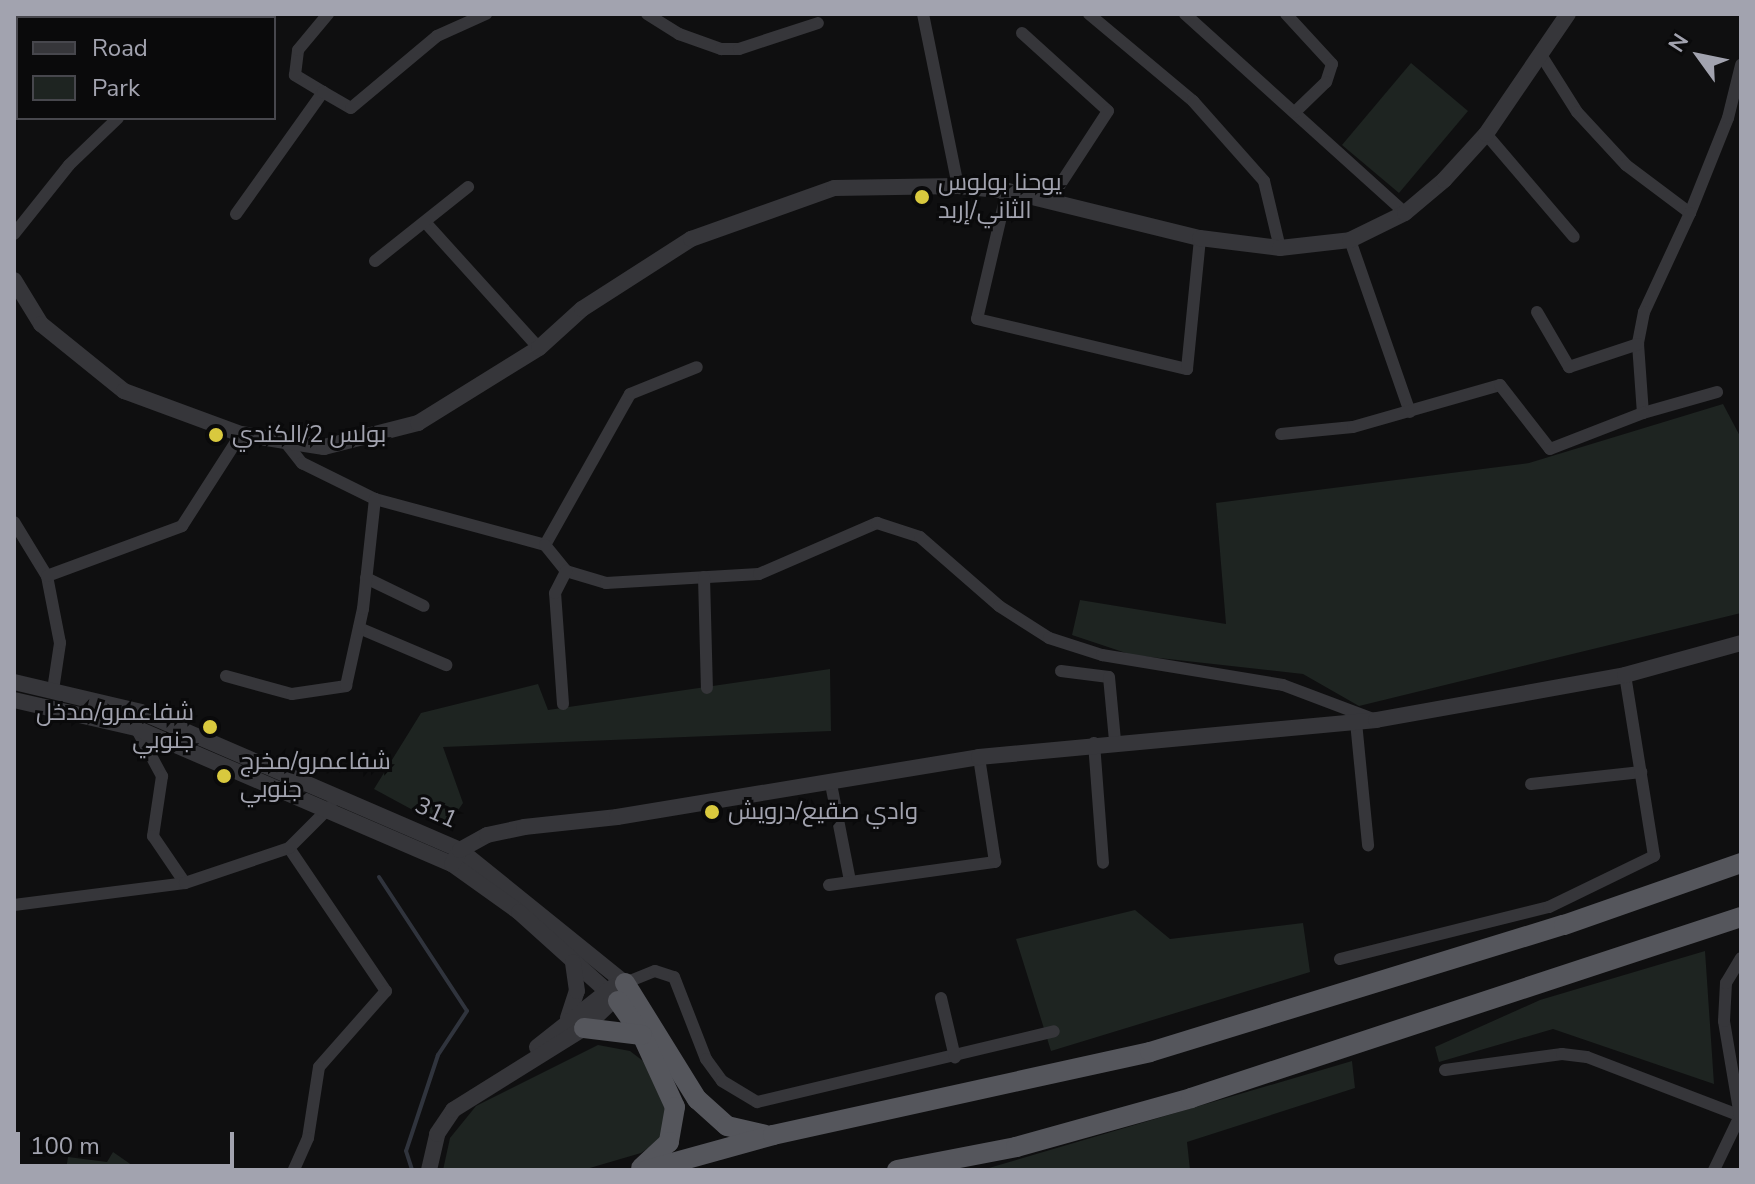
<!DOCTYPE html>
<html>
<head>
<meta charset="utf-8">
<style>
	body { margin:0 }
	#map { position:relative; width:1755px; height:1184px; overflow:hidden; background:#0f0f10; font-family:"Nunito Sans",Cairo,sans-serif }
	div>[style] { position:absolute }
	.green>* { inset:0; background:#1e2421 }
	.stream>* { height:4px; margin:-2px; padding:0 2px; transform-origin:2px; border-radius:2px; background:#30343d }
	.minor>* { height:12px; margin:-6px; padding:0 6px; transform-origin:6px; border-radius:6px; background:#36363a }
	.tertiary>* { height:16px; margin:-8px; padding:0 8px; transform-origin:8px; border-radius:8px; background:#36363a }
	.trunk>* { height:20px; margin:-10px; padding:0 10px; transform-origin:10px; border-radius:10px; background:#55565c }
	.dots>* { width:22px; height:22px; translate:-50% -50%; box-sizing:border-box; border:4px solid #0a0a0b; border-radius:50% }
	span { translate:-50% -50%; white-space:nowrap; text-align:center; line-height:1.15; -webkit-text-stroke:6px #0a0a0b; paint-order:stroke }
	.poi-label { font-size:24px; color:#a2a3af }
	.left { translate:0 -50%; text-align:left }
	.right { translate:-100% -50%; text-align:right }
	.street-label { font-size:24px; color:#a2a3af }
	.frame { position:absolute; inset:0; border:16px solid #a2a3af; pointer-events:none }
	.legend { position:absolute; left:16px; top:16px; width:260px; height:104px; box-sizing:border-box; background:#0a0a0b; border:2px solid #47474d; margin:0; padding:10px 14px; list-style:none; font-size:24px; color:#a2a3af }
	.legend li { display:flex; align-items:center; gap:16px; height:40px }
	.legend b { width:40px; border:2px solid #47474d }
	.north { position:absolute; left:1659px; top:16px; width:80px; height:80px; -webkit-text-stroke:6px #0a0a0b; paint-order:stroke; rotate:303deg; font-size:22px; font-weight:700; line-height:32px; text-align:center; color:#a2a3af }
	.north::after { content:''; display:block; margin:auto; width:28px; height:36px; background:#a2a3af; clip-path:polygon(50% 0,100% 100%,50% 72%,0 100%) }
	.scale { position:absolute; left:16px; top:1132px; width:218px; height:36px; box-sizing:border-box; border:4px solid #a2a3af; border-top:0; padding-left:10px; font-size:24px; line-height:28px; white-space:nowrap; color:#a2a3af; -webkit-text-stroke:6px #0a0a0b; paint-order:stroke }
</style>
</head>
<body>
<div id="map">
	<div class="green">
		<div style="clip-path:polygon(1411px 63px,1468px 111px,1399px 193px,1342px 145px)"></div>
		<div style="clip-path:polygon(1723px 404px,1741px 438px,1741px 613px,1359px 706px,1303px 674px,1132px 655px,1072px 635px,1080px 600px,1226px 624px,1216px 503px,1529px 463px)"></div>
		<div style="clip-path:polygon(830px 669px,831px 731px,443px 747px,463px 803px,446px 828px,374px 789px,421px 713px,538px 684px,548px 710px)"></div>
		<div style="clip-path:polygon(1135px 910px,1170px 939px,1303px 923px,1310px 972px,1051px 1051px,1016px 939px)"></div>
		<div style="clip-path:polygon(1705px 951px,1714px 1084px,1553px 1029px,1439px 1062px,1435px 1047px,1540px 1000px)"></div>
		<div style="clip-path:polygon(598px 1045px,630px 1051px,643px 1061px,665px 1101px,666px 1131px,657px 1142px,641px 1153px,583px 1170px,443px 1170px,450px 1138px,476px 1106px)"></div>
		<div style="clip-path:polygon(1352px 1061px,1355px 1088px,1187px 1142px,1190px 1170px,982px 1170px)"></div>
		<div style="clip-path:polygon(113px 1152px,139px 1170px,66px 1170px,68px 1157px,107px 1162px)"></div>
	</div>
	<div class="stream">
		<div style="left:379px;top:877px;width:160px;rotate:56.7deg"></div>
		<div style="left:467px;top:1011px;width:53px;rotate:123.4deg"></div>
		<div style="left:438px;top:1055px;width:101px;rotate:108.4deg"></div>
		<div style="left:406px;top:1151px;width:20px;rotate:72deg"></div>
	</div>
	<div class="minor">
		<div style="left:647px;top:14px;width:38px;rotate:32deg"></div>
		<div style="left:679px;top:34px;width:45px;rotate:19.7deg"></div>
		<div style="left:721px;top:49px;width:18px"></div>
		<div style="left:739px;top:49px;width:83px;rotate:-18.2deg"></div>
		<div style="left:923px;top:14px;width:176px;rotate:78.5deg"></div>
		<div style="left:1089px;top:14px;width:136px;rotate:39.9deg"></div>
		<div style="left:1193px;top:101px;width:107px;rotate:48.4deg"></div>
		<div style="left:1264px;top:181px;width:69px;rotate:76.6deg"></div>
		<div style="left:1185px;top:14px;width:297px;rotate:42.1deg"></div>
		<div style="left:1286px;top:14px;width:68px;rotate:47.4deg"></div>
		<div style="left:1332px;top:64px;width:19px;rotate:108deg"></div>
		<div style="left:1326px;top:82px;width:43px;rotate:135.9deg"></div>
		<div style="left:140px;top:18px;width:8px;rotate:-30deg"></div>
		<div style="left:184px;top:18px;width:4px;rotate:-76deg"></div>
		<div style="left:1022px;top:33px;width:116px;rotate:42.2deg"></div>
		<div style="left:1108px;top:111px;width:106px;rotate:123.1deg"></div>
		<div style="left:1541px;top:55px;width:67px;rotate:57.7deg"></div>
		<div style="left:1577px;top:112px;width:72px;rotate:47.2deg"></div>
		<div style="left:1626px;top:165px;width:80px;rotate:36.9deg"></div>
		<div style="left:1690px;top:213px;width:102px;rotate:-68.2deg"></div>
		<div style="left:1728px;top:118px;width:55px;rotate:-76.2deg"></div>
		<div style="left:323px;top:92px;width:33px;rotate:-149deg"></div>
		<div style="left:295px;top:75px;width:25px;rotate:-83deg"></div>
		<div style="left:298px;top:50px;width:47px;rotate:-50.2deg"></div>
		<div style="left:1486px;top:134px;width:135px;rotate:49.5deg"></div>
		<div style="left:1007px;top:191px;width:131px;rotate:103.2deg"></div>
		<div style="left:977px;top:319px;width:216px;rotate:13.4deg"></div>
		<div style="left:1187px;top:369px;width:132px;rotate:-84.3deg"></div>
		<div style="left:1690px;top:213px;width:109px;rotate:114.9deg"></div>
		<div style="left:1644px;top:312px;width:33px;rotate:101deg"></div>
		<div style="left:1638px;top:344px;width:69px;rotate:85.9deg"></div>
		<div style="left:1643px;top:413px;width:77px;rotate:-15.8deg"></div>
		<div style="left:236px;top:214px;width:150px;rotate:-54.5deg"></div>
		<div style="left:323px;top:92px;width:32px;rotate:30deg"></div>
		<div style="left:351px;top:108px;width:112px;rotate:-39.9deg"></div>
		<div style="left:437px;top:36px;width:54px;rotate:-24.2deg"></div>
		<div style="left:425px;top:222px;width:170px;rotate:47.9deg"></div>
		<div style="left:14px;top:234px;width:88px;rotate:-51.4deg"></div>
		<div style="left:69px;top:165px;width:68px;rotate:-43.8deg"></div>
		<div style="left:1350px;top:240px;width:182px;rotate:70.8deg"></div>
		<div style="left:375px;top:261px;width:119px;rotate:-38.5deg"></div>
		<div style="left:1537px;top:312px;width:64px;rotate:59.8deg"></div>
		<div style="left:1569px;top:367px;width:73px;rotate:-18.4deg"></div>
		<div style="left:1281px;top:434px;width:72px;rotate:-5.6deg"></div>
		<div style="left:1353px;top:427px;width:153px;rotate:-15.9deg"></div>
		<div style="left:1500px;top:385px;width:81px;rotate:52deg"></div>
		<div style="left:1550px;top:449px;width:100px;rotate:-21.2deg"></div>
		<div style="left:283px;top:439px;width:31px;rotate:52deg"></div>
		<div style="left:302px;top:463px;width:81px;rotate:26.3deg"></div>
		<div style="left:375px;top:499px;width:176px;rotate:15.1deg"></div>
		<div style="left:545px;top:545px;width:173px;rotate:-60.6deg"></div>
		<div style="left:630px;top:394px;width:72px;rotate:-21.9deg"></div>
		<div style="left:14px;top:522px;width:63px;rotate:58.6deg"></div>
		<div style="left:545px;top:545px;width:33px;rotate:51deg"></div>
		<div style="left:566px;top:571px;width:42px;rotate:16.7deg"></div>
		<div style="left:606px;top:583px;width:153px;rotate:-3.4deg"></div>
		<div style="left:759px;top:574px;width:129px;rotate:-23.4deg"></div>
		<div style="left:877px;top:523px;width:45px;rotate:18deg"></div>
		<div style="left:920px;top:537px;width:105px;rotate:41.1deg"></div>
		<div style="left:999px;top:606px;width:59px;rotate:32.6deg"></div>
		<div style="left:1049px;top:638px;width:56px;rotate:17.8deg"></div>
		<div style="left:1102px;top:655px;width:183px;rotate:9.4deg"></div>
		<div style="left:1283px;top:685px;width:96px;rotate:20.7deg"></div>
		<div style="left:704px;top:577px;width:111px;rotate:88.5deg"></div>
		<div style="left:366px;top:578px;width:64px;rotate:25.8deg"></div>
		<div style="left:359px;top:628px;width:95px;rotate:23deg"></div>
		<div style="left:1061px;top:671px;width:48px;rotate:7.1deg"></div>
		<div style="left:1109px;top:677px;width:64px;rotate:84.6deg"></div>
		<div style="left:226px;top:676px;width:68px;rotate:15.3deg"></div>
		<div style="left:292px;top:694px;width:55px;rotate:-8.4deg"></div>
		<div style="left:346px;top:686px;width:79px;rotate:-77.6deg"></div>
		<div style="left:363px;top:609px;width:111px;rotate:-83.8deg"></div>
		<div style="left:53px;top:690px;width:48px;rotate:-81.5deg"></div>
		<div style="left:60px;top:643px;width:68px;rotate:-101deg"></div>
		<div style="left:47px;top:576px;width:144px;rotate:-20.3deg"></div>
		<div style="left:182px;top:526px;width:109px;rotate:-57.3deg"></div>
		<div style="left:563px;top:704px;width:111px;rotate:-94.1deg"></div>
		<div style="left:555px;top:593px;width:25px;rotate:-63deg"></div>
		<div style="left:1356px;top:722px;width:124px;rotate:84.4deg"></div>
		<div style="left:136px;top:728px;width:55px;rotate:61.6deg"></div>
		<div style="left:162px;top:776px;width:61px;rotate:98.5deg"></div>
		<div style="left:153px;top:836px;width:57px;rotate:55.8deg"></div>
		<div style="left:1094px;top:743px;width:120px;rotate:85.7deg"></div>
		<div style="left:831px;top:784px;width:99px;rotate:78.9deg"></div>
		<div style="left:1531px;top:784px;width:111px;rotate:-6.2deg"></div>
		<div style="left:289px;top:848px;width:173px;rotate:55.9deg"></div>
		<div style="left:386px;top:991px;width:101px;rotate:131.4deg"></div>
		<div style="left:319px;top:1067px;width:72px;rotate:98.8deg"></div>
		<div style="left:308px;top:1138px;width:35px;rotate:114deg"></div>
		<div style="left:829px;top:885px;width:168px;rotate:-7.9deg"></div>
		<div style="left:995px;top:862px;width:106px;rotate:-98.7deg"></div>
		<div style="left:14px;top:905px;width:172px;rotate:-7.3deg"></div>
		<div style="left:185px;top:883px;width:110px;rotate:-18.6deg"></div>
		<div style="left:289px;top:848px;width:59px;rotate:-45deg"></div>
		<div style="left:1340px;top:959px;width:215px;rotate:-14deg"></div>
		<div style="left:1549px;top:907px;width:117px;rotate:-25.9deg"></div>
		<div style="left:1654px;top:856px;width:183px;rotate:-99.1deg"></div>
		<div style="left:625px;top:983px;width:32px;rotate:-22deg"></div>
		<div style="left:655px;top:971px;width:20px;rotate:18deg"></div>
		<div style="left:674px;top:977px;width:88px;rotate:68.7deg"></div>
		<div style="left:706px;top:1059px;width:27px;rotate:54deg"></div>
		<div style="left:722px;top:1081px;width:41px;rotate:31deg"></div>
		<div style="left:757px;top:1102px;width:305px;rotate:-13.4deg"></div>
		<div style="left:941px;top:998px;width:61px;rotate:76.7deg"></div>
		<div style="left:1445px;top:1070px;width:118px;rotate:-7.8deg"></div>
		<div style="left:1562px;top:1054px;width:25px;rotate:7deg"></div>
		<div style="left:1587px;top:1057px;width:165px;rotate:21deg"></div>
		<div style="left:1714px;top:1170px;width:60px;rotate:-64.3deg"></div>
		<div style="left:1740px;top:1116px;width:96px;rotate:-99.6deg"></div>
		<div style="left:1724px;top:1021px;width:38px;rotate:-87deg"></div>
		<div style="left:1726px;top:983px;width:29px;rotate:-59deg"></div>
	</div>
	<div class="tertiary">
		<div style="left:40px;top:18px;width:5px;rotate:-53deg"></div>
		<div style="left:14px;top:50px;width:6px;rotate:-51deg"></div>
		<div style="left:14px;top:280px;width:52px;rotate:58.5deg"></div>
		<div style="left:41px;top:324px;width:107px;rotate:38.9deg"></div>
		<div style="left:124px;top:391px;width:125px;rotate:20.2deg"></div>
		<div style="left:241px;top:434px;width:84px;rotate:8.9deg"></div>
		<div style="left:324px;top:447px;width:97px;rotate:-14.3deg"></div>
		<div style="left:418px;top:423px;width:142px;rotate:-31.8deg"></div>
		<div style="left:539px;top:348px;width:58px;rotate:-42.2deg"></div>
		<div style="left:582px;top:309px;width:130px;rotate:-32.7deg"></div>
		<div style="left:691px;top:239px;width:152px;rotate:-19.6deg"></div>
		<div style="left:834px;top:188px;width:124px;rotate:-0.9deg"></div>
		<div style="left:958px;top:186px;width:50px;rotate:5.7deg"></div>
		<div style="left:1008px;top:191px;width:198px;rotate:13.8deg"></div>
		<div style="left:1200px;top:238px;width:81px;rotate:7.1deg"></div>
		<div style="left:1280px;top:248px;width:70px;rotate:-6.5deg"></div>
		<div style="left:1350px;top:240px;width:61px;rotate:-26.1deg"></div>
		<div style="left:1405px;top:213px;width:51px;rotate:-40.2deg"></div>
		<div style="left:1444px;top:180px;width:62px;rotate:-47.6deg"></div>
		<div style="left:1486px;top:134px;width:145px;rotate:-55.7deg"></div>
		<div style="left:14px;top:682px;width:130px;rotate:13.3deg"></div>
		<div style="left:141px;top:712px;width:348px;rotate:23.4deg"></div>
		<div style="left:460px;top:850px;width:212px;rotate:38.9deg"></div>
		<div style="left:14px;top:700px;width:125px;rotate:12.9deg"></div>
		<div style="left:136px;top:728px;width:344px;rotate:23.3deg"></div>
		<div style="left:452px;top:864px;width:82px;rotate:35.6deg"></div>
		<div style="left:519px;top:912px;width:133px;rotate:42deg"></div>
		<div style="left:452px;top:864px;width:16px;rotate:-60deg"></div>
		<div style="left:460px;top:850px;width:31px;rotate:-29deg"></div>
		<div style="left:487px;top:835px;width:38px;rotate:-12deg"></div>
		<div style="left:524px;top:827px;width:94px;rotate:-6.1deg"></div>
		<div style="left:617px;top:817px;width:367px;rotate:-9.4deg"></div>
		<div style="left:979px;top:757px;width:399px;rotate:-5.3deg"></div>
		<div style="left:1376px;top:720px;width:253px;rotate:-10.2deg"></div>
		<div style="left:1625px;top:675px;width:120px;rotate:-15.4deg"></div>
		<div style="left:568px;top:1018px;width:28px;rotate:-72deg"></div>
		<div style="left:577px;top:991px;width:29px;rotate:-98deg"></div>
		<div style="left:537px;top:1047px;width:97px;rotate:-38.3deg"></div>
		<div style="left:429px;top:1170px;width:37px;rotate:-77deg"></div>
		<div style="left:437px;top:1134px;width:29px;rotate:-56deg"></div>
		<div style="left:453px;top:1110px;width:155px;rotate:-32deg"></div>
		<div style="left:584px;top:1028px;width:52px;rotate:-43.5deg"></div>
	</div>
	<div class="trunk">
		<div style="left:625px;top:983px;width:137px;rotate:58.2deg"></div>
		<div style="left:697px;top:1099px;width:40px;rotate:42deg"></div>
		<div style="left:727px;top:1126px;width:39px;rotate:13deg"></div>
		<div style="left:618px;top:1001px;width:42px;rotate:54.8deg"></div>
		<div style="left:642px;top:1035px;width:79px;rotate:65.4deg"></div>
		<div style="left:675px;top:1107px;width:36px;rotate:100deg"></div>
		<div style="left:669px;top:1142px;width:38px;rotate:137deg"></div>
		<div style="left:584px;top:1028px;width:58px;rotate:6.9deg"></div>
		<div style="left:647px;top:1170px;width:131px;rotate:-15.5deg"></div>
		<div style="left:773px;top:1135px;width:386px;rotate:-12.4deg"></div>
		<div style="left:1150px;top:1052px;width:433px;rotate:-17.1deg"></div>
		<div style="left:1564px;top:925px;width:188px;rotate:-19.3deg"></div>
		<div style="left:897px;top:1170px;width:121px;rotate:-10.9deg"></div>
		<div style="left:1016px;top:1147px;width:182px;rotate:-15.6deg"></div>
		<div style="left:1191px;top:1098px;width:579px;rotate:-18.22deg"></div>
	</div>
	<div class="dots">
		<div style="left:922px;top:197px;background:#d9c93e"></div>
		<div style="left:216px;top:435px;background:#d9c93e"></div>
		<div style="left:210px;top:727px;background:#d9c93e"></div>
		<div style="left:224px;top:776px;background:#d9c93e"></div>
		<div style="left:712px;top:812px;background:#d9c93e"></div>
	</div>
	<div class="poi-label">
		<span class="left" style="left:938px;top:197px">يوحنا بولوس<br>الثاني/إربد</span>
		<span class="left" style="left:232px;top:435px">بولس 2/الكندي</span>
		<span class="right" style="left:194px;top:727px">شفاعمرو/مدخل<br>جنوبي</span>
		<span class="left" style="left:240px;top:776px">شفاعمرو/مخرج<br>جنوبي</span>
		<span class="left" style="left:728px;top:812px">وادي صقيع/درويش</span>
	</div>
	<div class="street-label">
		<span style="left:436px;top:813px;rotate:24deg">311</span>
	</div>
	<div class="frame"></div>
	<ul class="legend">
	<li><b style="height:10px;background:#36363a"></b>Road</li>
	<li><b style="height:22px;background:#1e2421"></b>Park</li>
	</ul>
	<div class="north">N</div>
	<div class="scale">100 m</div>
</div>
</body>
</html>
